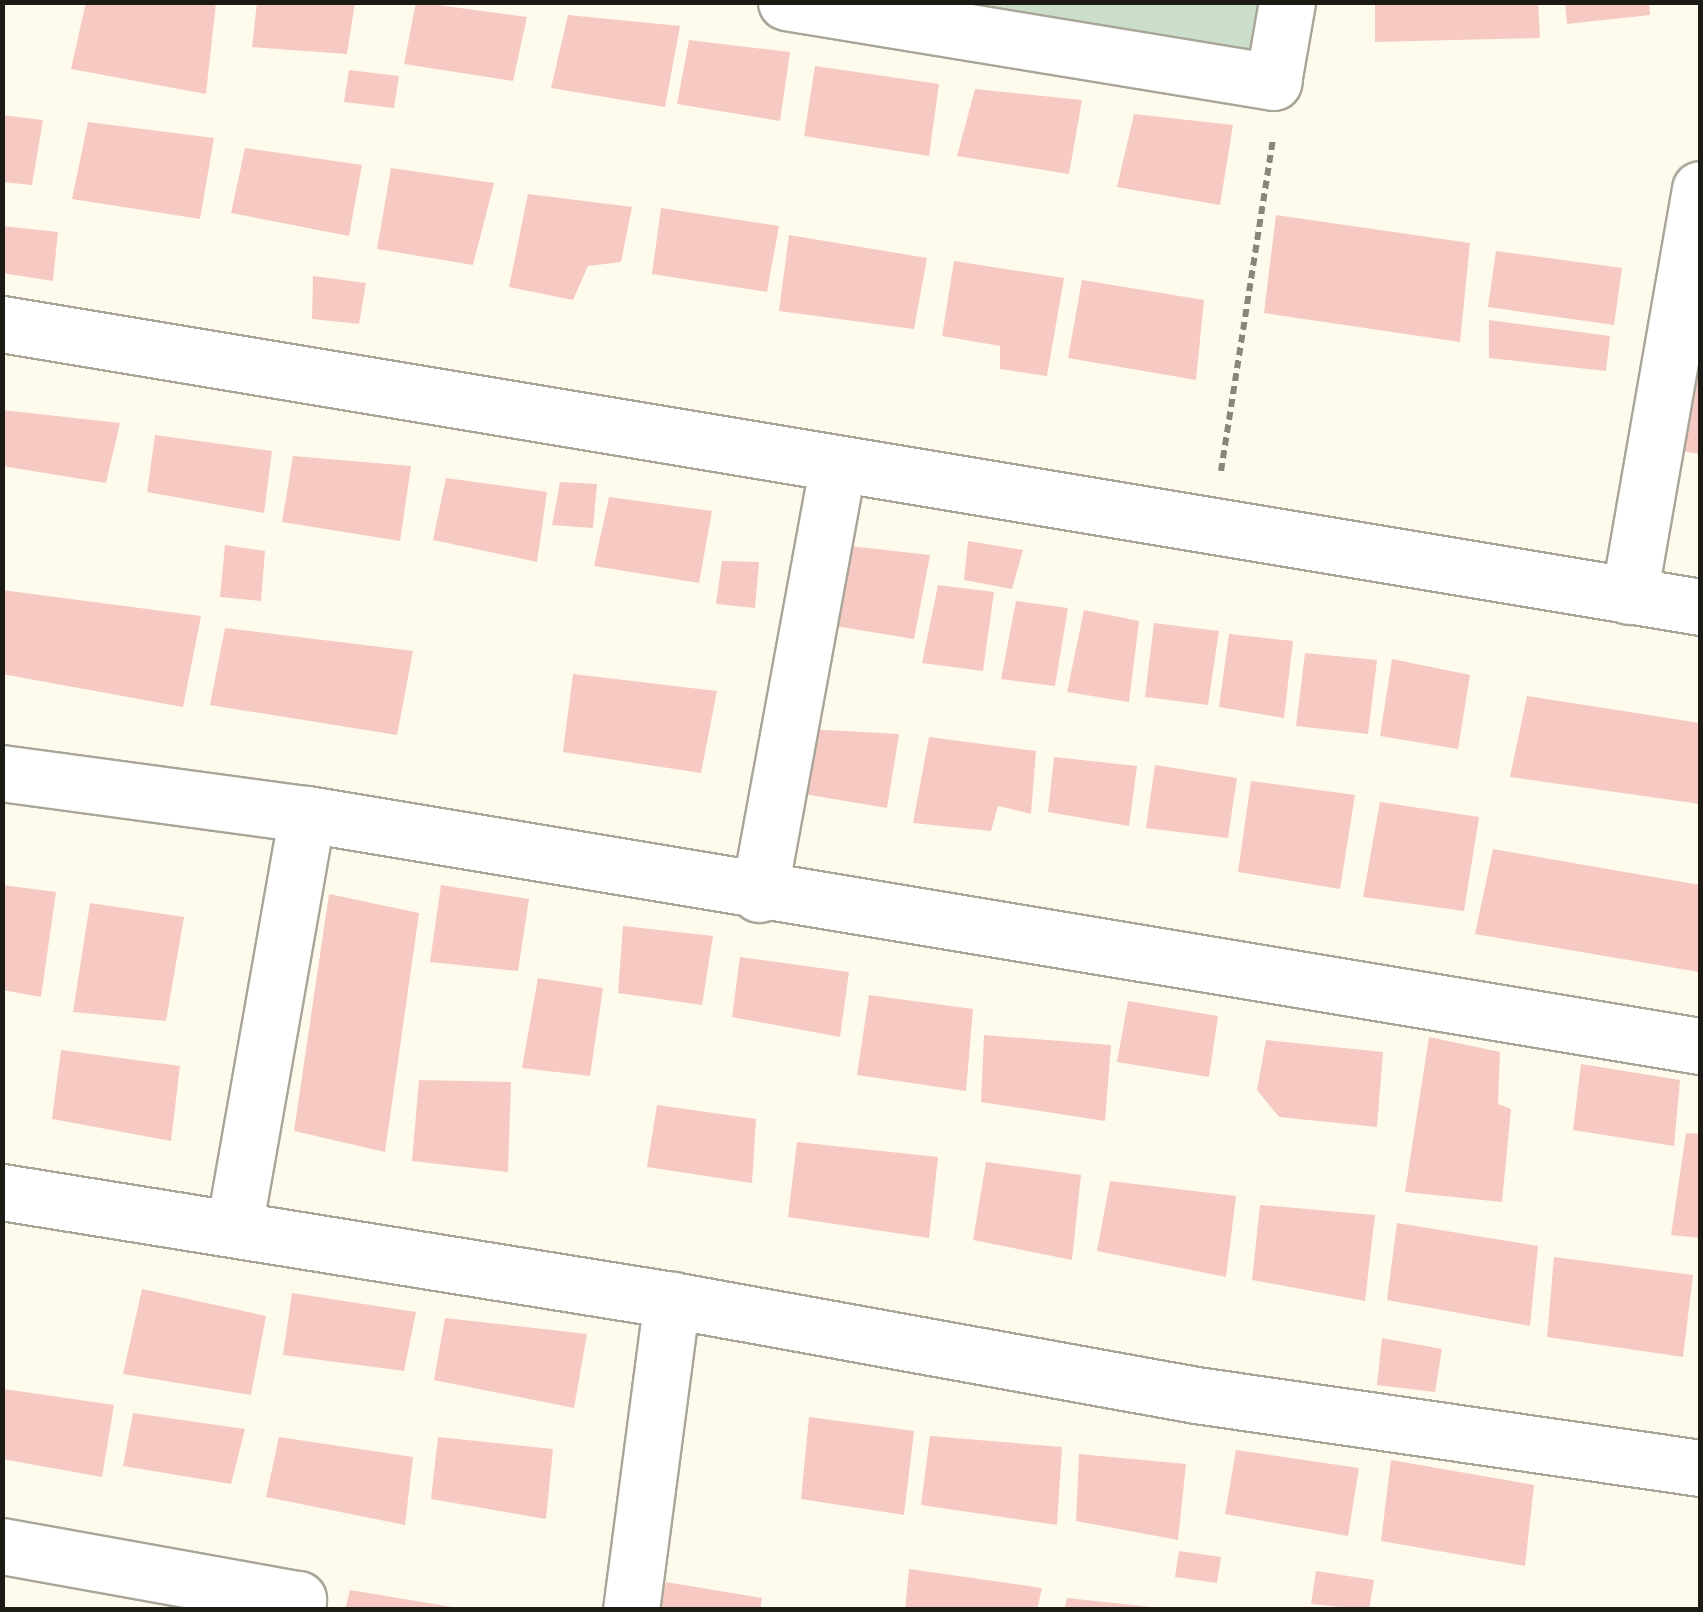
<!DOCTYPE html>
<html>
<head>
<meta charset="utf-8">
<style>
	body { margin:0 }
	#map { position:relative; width:1703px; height:1612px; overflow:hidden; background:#fffbec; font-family:"IBM Plex Sans",sans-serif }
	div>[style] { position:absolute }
	.green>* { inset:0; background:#cbddcb }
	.building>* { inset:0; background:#f6cac2 }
	.path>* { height:6px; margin-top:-3px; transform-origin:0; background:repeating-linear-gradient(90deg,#88857b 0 8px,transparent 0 13px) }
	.roads { filter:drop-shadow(2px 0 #a9a698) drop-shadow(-2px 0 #a9a698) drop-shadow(0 2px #a9a698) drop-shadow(0 -2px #a9a698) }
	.minor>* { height:55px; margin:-27.5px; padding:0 27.5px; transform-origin:27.5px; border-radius:27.5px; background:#fff }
	.tertiary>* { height:55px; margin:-27.5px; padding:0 27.5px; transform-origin:27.5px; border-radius:27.5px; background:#fff }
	span { translate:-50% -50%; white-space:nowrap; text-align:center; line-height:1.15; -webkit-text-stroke:10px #fff; paint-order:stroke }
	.frame { position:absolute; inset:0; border:5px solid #1b1a15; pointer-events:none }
</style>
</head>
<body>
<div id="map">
	<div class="green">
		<div style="clip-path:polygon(945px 3px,1259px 3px,1251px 53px)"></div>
	</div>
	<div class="building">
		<div style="clip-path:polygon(86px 2px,216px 2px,206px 94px,71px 69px)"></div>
		<div style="clip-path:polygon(257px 2px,355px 2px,347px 54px,252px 47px)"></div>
		<div style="clip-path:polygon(416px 2px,527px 17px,513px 81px,404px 64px)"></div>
		<div style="clip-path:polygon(1375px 2px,1538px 2px,1540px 38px,1375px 42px)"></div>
		<div style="clip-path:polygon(1565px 2px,1649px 2px,1650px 15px,1567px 24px)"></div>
		<div style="clip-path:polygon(568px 15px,680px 26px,665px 107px,551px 88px)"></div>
		<div style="clip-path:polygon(689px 40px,790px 52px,780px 121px,677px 104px)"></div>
		<div style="clip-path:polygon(815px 66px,939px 84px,929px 156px,804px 136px)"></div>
		<div style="clip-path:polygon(349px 70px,399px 76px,394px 108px,344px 102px)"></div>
		<div style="clip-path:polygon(975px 89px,1082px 100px,1069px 174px,957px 156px)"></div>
		<div style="clip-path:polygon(1134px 114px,1233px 125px,1220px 205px,1117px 187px)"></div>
		<div style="clip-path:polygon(2px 115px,43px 120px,32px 185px,2px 182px)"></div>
		<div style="clip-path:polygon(88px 122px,214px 138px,200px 219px,72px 199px)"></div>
		<div style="clip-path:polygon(245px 148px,362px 165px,349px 236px,231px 213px)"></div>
		<div style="clip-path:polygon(391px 168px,494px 183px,473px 265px,377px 249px)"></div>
		<div style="clip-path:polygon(528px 194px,632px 207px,621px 262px,588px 266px,573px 300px,509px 287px)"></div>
		<div style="clip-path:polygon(661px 208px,779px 226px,767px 292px,652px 274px)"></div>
		<div style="clip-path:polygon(1276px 215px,1470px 243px,1460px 342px,1264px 313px)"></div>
		<div style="clip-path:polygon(2px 226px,58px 232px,53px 281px,2px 273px)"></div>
		<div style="clip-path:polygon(789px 235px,927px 258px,914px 329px,779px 311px)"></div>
		<div style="clip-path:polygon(1496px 251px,1622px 268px,1614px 325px,1488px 307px)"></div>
		<div style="clip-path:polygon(954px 261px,1064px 278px,1047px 376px,1000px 369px,1000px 346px,942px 336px)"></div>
		<div style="clip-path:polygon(313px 276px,366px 283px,359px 324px,312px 319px)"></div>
		<div style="clip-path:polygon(1082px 280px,1204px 300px,1196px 380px,1068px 358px)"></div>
		<div style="clip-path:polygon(1489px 320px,1610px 336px,1606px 371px,1489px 358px)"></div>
		<div style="clip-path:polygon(1691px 357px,1700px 359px,1700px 454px,1674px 450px)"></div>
		<div style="clip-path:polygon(2px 410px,120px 423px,106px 483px,2px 466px)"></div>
		<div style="clip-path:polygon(155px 435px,272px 451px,264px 513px,147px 492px)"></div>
		<div style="clip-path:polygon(293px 456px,411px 466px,400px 541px,282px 522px)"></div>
		<div style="clip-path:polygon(446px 478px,547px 492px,537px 562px,433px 540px)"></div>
		<div style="clip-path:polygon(560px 482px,597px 484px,593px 528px,552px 525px)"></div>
		<div style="clip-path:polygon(609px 497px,712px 511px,699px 583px,594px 566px)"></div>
		<div style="clip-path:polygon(968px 541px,1023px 550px,1012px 589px,964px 580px)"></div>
		<div style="clip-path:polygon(225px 545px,265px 551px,261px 601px,220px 597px)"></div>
		<div style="clip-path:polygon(841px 545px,930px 555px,914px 639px,829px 625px)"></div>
		<div style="clip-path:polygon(722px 561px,759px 562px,755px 608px,716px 604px)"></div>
		<div style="clip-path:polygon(938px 585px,994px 592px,983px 671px,922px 663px)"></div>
		<div style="clip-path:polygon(2px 590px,201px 616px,183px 707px,2px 674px)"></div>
		<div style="clip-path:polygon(1016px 601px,1068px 608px,1055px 686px,1001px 679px)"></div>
		<div style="clip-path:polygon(1084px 610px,1139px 621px,1129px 702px,1067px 692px)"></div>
		<div style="clip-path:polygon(1154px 623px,1219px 631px,1208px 705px,1145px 697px)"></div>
		<div style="clip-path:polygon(225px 628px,413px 651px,397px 735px,210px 705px)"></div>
		<div style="clip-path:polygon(1229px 634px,1293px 641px,1284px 718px,1219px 707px)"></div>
		<div style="clip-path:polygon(1305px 653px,1377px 660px,1368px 734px,1296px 726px)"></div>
		<div style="clip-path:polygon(1392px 659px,1470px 675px,1458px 749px,1380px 736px)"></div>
		<div style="clip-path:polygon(573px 674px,717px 691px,701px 773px,563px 752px)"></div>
		<div style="clip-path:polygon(1527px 696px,1700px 723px,1700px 804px,1510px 777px)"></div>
		<div style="clip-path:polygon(808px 729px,899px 734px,887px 808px,798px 793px)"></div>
		<div style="clip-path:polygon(929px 737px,1036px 751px,1031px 814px,998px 806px,991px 831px,913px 823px)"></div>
		<div style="clip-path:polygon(1054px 757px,1137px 766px,1129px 826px,1048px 812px)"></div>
		<div style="clip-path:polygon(1155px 765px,1237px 778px,1228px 838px,1146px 828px)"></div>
		<div style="clip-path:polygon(1251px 781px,1355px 795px,1340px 889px,1238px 872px)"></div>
		<div style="clip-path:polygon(1380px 802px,1479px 817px,1464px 911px,1363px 897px)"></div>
		<div style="clip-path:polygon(1493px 849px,1700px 885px,1699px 972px,1475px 934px)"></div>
		<div style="clip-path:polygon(2px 885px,56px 892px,41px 997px,2px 990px)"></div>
		<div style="clip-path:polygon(441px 885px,529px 899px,518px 971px,430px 962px)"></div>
		<div style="clip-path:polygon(329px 894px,419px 913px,385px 1152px,294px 1131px)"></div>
		<div style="clip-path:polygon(90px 903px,184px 917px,166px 1021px,73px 1012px)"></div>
		<div style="clip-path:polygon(623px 926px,713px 936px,702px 1005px,618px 993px)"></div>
		<div style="clip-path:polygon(740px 957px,849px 972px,840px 1037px,732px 1017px)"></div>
		<div style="clip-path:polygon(538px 978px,603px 988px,590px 1076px,522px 1068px)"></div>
		<div style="clip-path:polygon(869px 995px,973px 1009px,966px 1091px,857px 1075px)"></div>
		<div style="clip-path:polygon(1128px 1001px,1218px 1016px,1209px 1077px,1117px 1062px)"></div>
		<div style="clip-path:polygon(984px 1035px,1111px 1045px,1105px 1121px,981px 1102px)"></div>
		<div style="clip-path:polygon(1429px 1037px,1500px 1052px,1498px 1104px,1511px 1109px,1502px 1202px,1405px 1192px)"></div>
		<div style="clip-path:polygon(1266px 1040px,1383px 1052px,1377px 1127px,1279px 1117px,1257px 1090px)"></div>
		<div style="clip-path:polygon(61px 1050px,180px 1066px,171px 1141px,52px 1119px)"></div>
		<div style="clip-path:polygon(1581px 1064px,1680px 1080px,1674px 1146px,1573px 1130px)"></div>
		<div style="clip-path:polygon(419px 1080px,511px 1082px,508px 1172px,412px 1161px)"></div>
		<div style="clip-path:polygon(657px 1105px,756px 1119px,752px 1183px,647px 1167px)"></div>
		<div style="clip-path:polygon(1686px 1133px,1700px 1134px,1700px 1238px,1671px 1235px)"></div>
		<div style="clip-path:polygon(797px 1142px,938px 1157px,929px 1238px,788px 1217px)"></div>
		<div style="clip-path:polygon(986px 1162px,1081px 1175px,1072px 1260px,973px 1240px)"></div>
		<div style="clip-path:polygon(1110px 1181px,1236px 1196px,1226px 1277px,1097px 1251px)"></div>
		<div style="clip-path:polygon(1260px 1205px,1375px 1215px,1365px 1301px,1252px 1280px)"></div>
		<div style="clip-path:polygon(1397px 1223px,1538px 1246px,1530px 1326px,1387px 1300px)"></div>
		<div style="clip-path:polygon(1554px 1257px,1693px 1275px,1683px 1357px,1547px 1337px)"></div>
		<div style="clip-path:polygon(142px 1289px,266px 1316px,251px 1395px,123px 1374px)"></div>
		<div style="clip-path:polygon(292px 1293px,416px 1312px,404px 1371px,283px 1355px)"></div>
		<div style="clip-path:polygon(445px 1318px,587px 1334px,574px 1408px,434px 1380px)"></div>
		<div style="clip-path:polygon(1382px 1338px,1442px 1349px,1435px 1392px,1377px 1385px)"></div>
		<div style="clip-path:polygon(4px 1389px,114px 1405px,102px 1477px,2px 1459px)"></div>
		<div style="clip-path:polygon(133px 1413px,245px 1429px,231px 1484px,123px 1466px)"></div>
		<div style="clip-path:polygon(809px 1417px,914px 1431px,904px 1515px,801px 1499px)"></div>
		<div style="clip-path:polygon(930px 1436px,1062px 1447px,1057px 1525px,921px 1505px)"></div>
		<div style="clip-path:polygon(279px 1437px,413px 1457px,405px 1525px,266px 1497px)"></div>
		<div style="clip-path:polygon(438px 1437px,553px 1449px,546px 1519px,431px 1499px)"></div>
		<div style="clip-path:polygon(1236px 1450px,1359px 1468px,1348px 1536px,1225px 1514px)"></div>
		<div style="clip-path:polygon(1079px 1454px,1186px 1464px,1178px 1540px,1076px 1521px)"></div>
		<div style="clip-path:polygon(1391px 1460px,1534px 1485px,1525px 1566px,1381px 1541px)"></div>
		<div style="clip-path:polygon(1179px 1551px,1221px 1557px,1217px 1583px,1175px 1577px)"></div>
		<div style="clip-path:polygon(909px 1569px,1042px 1588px,1037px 1610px,905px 1610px)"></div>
		<div style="clip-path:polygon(1316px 1571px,1374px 1580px,1369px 1610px,1311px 1604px)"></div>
		<div style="clip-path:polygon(666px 1582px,762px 1598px,760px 1610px,660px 1610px)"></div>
		<div style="clip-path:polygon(350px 1590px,452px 1607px,452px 1610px,345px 1610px)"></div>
		<div style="clip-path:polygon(1067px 1598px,1151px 1607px,1151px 1610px,1064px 1610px)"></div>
	</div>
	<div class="path">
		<div style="left:1221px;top:471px;width:337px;rotate:-81.1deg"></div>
	</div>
	<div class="roads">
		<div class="minor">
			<div style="left:786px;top:2px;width:494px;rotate:9.3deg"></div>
			<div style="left:1273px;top:82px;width:81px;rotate:-80.1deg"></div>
			<div style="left:1629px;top:596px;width:413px;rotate:-80.1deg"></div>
			<div style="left:2px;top:773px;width:308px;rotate:7.7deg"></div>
			<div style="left:307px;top:814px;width:1412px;rotate:9.46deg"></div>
			<div style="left:759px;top:894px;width:434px;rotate:-79.6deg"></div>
			<div style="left:2px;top:1192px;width:679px;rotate:9.16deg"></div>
			<div style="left:672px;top:1300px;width:533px;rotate:10.28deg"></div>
			<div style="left:1196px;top:1395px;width:509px;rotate:8.24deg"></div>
			<div style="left:234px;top:1228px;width:420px;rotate:-80deg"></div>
			<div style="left:2px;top:1546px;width:301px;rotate:10.2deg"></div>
			<div style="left:298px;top:1599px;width:11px;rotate:95deg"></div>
			<div style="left:631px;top:1610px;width:313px;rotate:-82.5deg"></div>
		</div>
		<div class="tertiary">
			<div style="left:2px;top:324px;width:1721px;rotate:9.46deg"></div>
		</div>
	</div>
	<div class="frame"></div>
</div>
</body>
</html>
